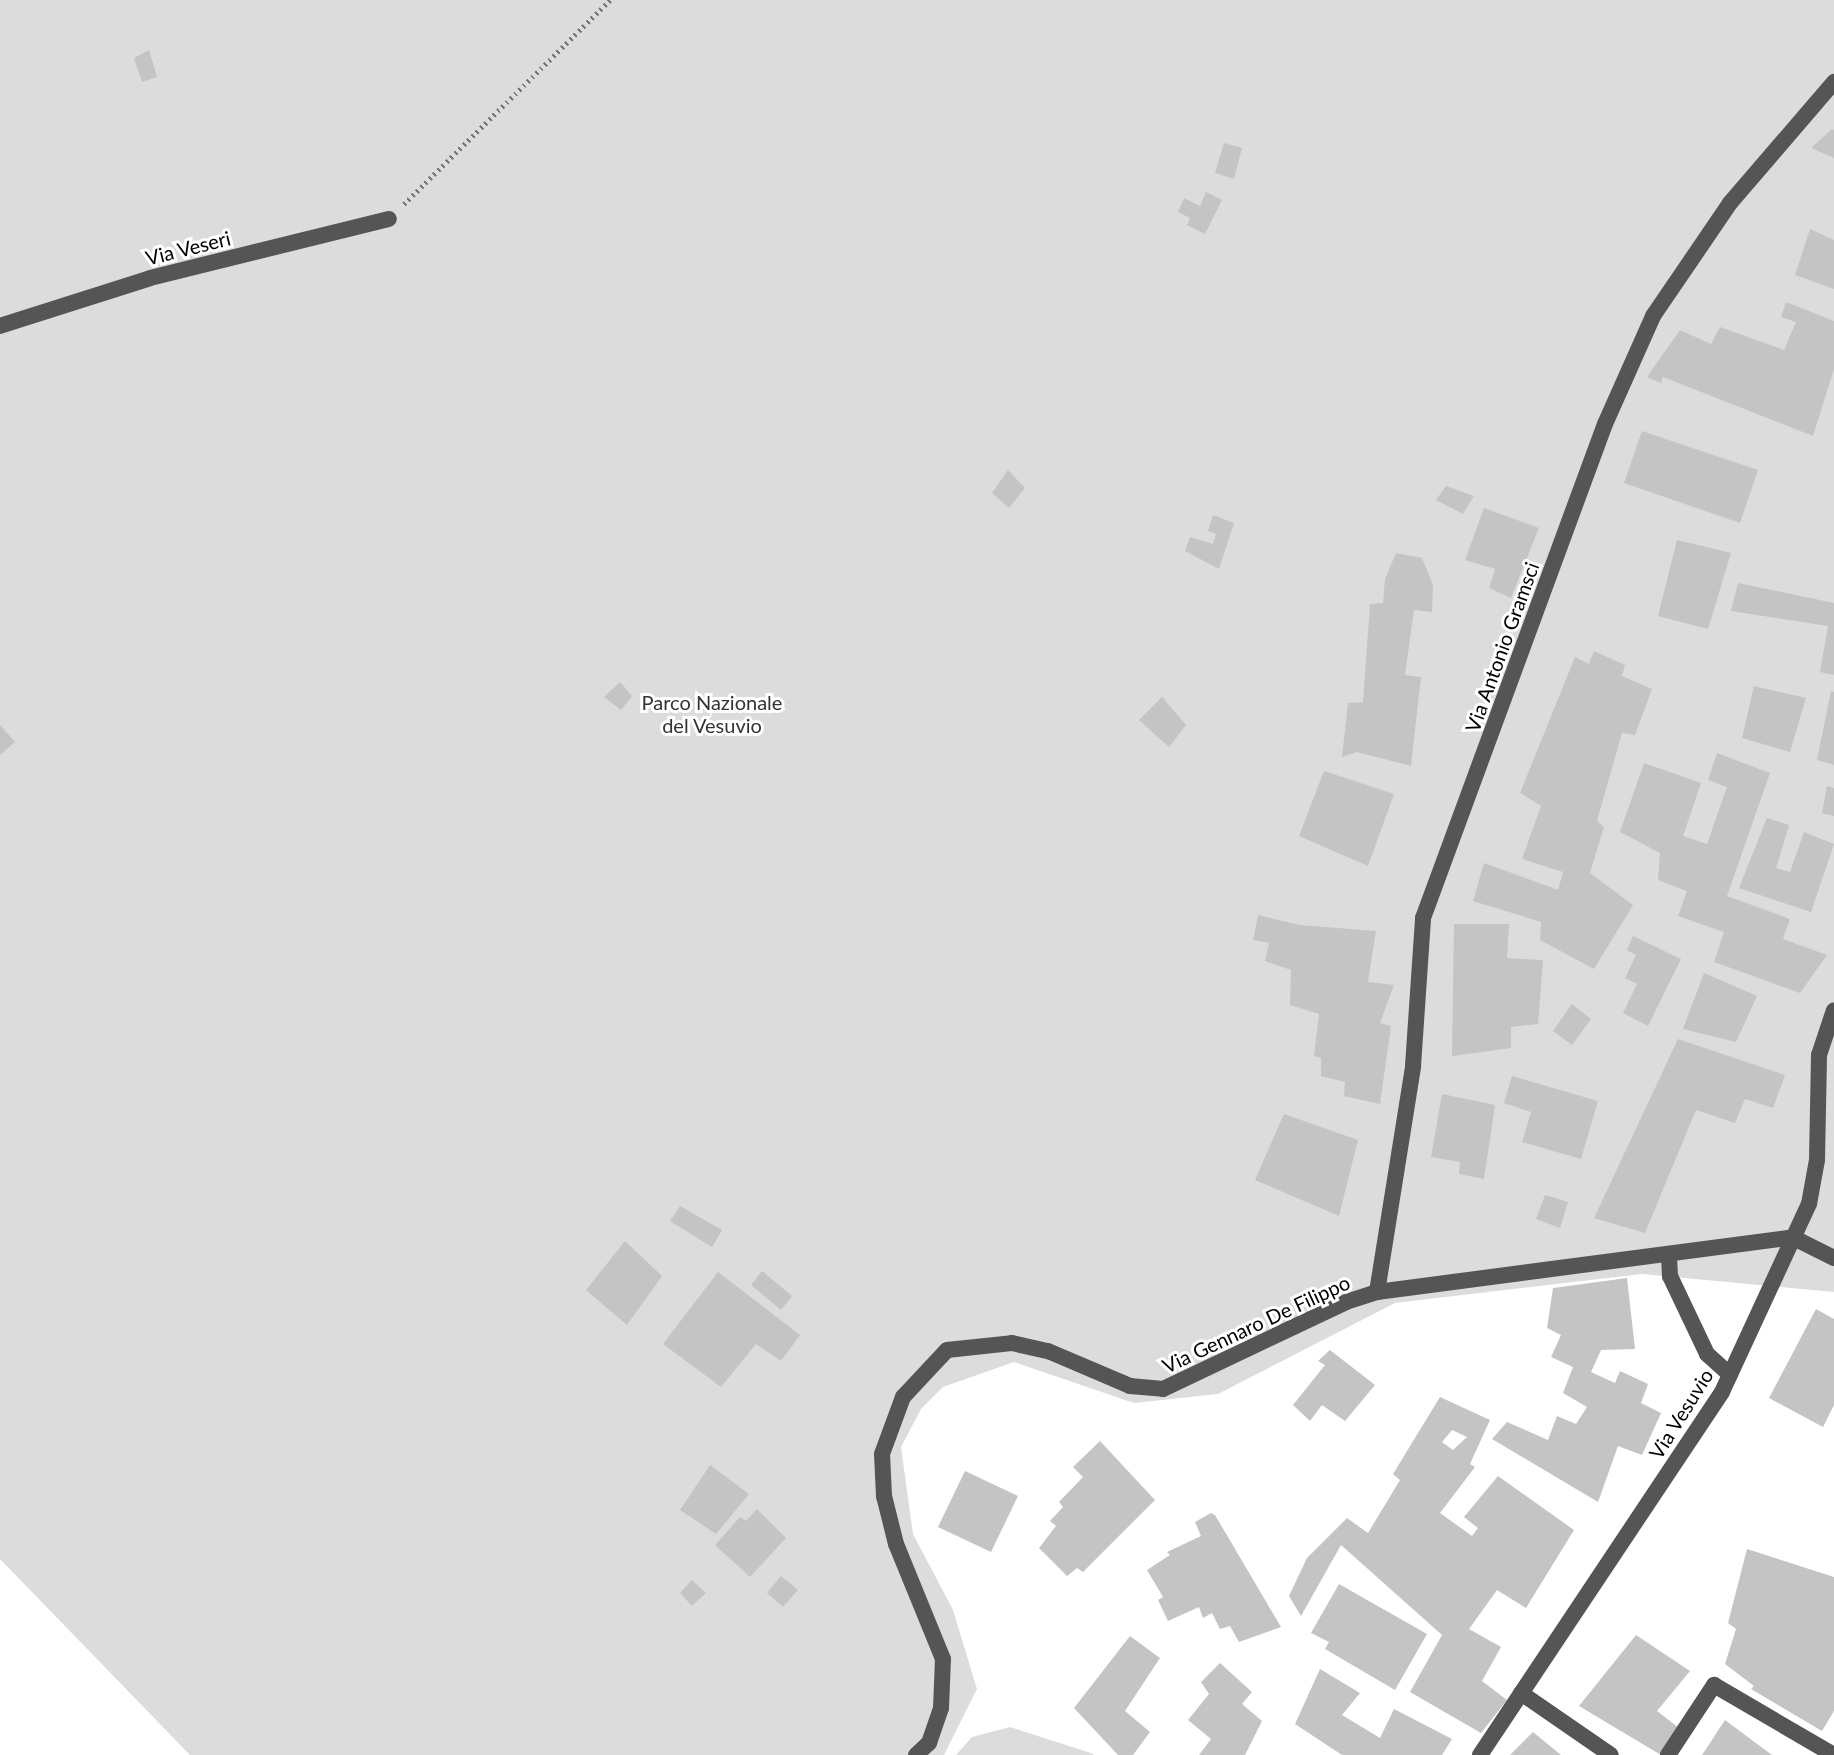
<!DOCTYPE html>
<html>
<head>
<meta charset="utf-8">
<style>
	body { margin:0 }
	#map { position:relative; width:1834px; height:1755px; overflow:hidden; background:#fff; font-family:Lato,sans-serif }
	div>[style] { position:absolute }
	.green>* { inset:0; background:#dcdcdc }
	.building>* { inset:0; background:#c4c4c4 }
	.path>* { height:5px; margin-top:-2.5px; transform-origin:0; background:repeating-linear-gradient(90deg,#777 0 2px,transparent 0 6px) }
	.service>* { height:16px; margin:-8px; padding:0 8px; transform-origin:8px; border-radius:8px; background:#555 }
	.minor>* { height:16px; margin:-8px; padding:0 8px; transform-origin:8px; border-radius:8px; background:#555 }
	span { translate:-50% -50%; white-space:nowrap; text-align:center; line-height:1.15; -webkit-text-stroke:6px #fff; paint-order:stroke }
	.street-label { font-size:20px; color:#000 }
	.park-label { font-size:20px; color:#333 }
</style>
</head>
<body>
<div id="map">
	<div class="green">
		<div style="clip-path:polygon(0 0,1834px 0,1834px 1292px,1642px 1274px,1395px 1303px,1218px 1394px,1134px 1403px,1014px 1362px,943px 1387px,921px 1409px,901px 1447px,913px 1534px,953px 1610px,977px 1689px,944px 1755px,190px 1755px,0 1559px)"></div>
		<div style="clip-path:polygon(1010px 1727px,1091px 1753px,1094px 1755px,956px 1755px,972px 1737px)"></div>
	</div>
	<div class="building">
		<div style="clip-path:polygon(149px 50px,157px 77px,142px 82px,134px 58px)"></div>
		<div style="clip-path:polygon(1832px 129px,1834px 130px,1834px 158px,1811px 148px)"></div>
		<div style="clip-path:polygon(1224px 143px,1242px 148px,1234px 179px,1215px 173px)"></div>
		<div style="clip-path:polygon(1206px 192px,1222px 200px,1205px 234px,1187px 225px,1190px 218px,1178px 212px,1184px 198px,1200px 206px)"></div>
		<div style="clip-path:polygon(1810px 229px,1834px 240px,1834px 289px,1795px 275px)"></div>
		<div style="clip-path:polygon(1786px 302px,1834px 321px,1834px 369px,1813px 436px,1663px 377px,1661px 383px,1647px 377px,1680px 330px,1711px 344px,1720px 327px,1784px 350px,1796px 322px,1781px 317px)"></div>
		<div style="clip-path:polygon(1642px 431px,1758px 470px,1740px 523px,1624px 483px)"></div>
		<div style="clip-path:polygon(1008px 470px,1025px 488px,1009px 508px,992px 493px)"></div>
		<div style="clip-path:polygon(1446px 486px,1474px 496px,1463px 514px,1436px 500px)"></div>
		<div style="clip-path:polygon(1484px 508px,1539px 528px,1511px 598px,1489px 588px,1495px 569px,1465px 560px)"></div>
		<div style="clip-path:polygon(1213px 515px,1234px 523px,1219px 569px,1185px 551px,1190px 537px,1213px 544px,1216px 534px,1208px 531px)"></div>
		<div style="clip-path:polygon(1677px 540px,1731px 553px,1708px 629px,1658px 616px)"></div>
		<div style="clip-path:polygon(1396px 553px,1422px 558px,1433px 585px,1432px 612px,1414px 610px,1405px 675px,1421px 677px,1411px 766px,1357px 752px,1342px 757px,1348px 703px,1363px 702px,1370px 604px,1383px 603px,1385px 579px)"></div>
		<div style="clip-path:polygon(1738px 583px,1834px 603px,1834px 675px,1820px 672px,1828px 626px,1731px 611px)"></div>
		<div style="clip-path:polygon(1594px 651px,1625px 665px,1622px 676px,1652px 689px,1635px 735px,1622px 733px,1597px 821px,1604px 827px,1590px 873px,1633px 905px,1594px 969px,1540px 940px,1541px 922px,1473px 901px,1484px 863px,1558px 890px,1563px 872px,1522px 859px,1541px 806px,1520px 793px,1575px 657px,1589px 664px)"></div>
		<div style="clip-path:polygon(620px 682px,632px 696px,621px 710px,604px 697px)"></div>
		<div style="clip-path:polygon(1754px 686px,1806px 698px,1790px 752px,1742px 738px)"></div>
		<div style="clip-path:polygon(1831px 691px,1834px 692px,1834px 765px,1817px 760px)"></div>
		<div style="clip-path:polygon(1162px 697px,1186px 725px,1169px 747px,1139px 720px)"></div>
		<div style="clip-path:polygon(0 725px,15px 742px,0 755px)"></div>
		<div style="clip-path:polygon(1717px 753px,1770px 773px,1727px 896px,1790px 919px,1783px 939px,1827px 955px,1800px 993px,1714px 962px,1724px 932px,1678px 916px,1687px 891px,1658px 880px,1660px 853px,1620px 832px,1644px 763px,1701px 783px,1683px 836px,1707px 844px,1727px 787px,1708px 780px)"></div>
		<div style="clip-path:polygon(1324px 771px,1394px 794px,1368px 866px,1299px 836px)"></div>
		<div style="clip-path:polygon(1827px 786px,1834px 788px,1834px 816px,1822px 813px)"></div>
		<div style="clip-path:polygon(1767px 818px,1789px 825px,1776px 868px,1790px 872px,1804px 832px,1834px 844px,1811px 912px,1739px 888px)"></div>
		<div style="clip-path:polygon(1258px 915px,1299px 925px,1376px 931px,1368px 982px,1394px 985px,1380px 1023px,1391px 1026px,1380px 1104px,1344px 1096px,1345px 1082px,1321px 1076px,1321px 1058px,1314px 1056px,1319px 1014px,1290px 1005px,1291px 970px,1265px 961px,1269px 943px,1253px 940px)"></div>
		<div style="clip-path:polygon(1454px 924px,1509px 924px,1507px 958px,1543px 960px,1538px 1024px,1511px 1027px,1511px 1048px,1452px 1056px)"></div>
		<div style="clip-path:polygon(1633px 936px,1681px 959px,1648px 1026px,1623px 1013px,1637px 984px,1625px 978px,1636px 955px,1627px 950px)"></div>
		<div style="clip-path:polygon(1704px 973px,1757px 996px,1736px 1042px,1683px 1029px)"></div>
		<div style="clip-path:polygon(1572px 1004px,1591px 1019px,1572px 1045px,1553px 1031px)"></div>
		<div style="clip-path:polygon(1678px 1039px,1785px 1075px,1773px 1108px,1745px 1099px,1735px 1123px,1696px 1110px,1645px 1233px,1594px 1218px)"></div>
		<div style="clip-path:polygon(1512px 1076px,1598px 1101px,1581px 1159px,1522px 1142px,1531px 1112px,1504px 1103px)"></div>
		<div style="clip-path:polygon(1442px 1094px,1495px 1105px,1484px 1179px,1459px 1174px,1460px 1162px,1431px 1157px)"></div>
		<div style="clip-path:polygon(1284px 1114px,1358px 1140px,1339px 1216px,1255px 1180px)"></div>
		<div style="clip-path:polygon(1545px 1195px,1568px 1202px,1560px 1228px,1536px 1219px)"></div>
		<div style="clip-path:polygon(680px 1206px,722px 1230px,712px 1247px,670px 1221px)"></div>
		<div style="clip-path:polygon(625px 1241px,662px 1276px,627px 1325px,586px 1290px)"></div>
		<div style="clip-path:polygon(762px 1271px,792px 1296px,781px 1310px,751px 1285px)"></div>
		<div style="clip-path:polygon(718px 1272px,800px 1335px,781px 1361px,756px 1344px,721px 1387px,663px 1344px)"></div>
		<div style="clip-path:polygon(1627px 1278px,1635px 1349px,1601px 1350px,1591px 1372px,1615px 1383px,1620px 1371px,1648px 1384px,1641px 1403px,1661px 1413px,1642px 1455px,1618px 1446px,1598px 1502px,1492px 1439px,1507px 1422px,1548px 1440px,1557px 1416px,1576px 1424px,1587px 1407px,1563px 1393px,1573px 1367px,1551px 1357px,1561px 1335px,1547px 1328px,1553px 1288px)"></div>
		<div style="clip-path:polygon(1816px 1309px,1834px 1319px,1834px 1405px,1823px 1427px,1769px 1398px)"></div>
		<div style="clip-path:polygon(1330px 1350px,1375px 1385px,1345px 1421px,1322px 1405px,1310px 1421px,1293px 1405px,1325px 1365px,1318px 1361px)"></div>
		<div style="clip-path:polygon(evenodd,1440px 1397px,1490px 1420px,1470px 1464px,1475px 1467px,1440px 1513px,1472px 1536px,1478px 1528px,1464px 1517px,1498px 1476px,1574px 1530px,1526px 1608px,1497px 1590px,1469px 1629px,1501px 1647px,1482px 1681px,1507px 1700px,1481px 1733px,1410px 1692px,1442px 1635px,1341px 1545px,1301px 1616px,1289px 1596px,1307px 1558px,1347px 1518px,1368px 1533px,1400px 1480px,1393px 1474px,1440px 1397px,1452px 1430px,1467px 1437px,1453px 1450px,1442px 1442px,1452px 1430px)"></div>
		<div style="clip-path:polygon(1100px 1441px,1155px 1500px,1083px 1572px,1077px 1568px,1067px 1576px,1039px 1548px,1056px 1526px,1050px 1521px,1063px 1507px,1059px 1502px,1083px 1477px,1073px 1467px)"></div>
		<div style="clip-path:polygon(710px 1465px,749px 1494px,716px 1534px,680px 1510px)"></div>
		<div style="clip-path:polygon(965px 1471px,1018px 1496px,991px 1552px,938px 1527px)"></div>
		<div style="clip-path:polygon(757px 1509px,786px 1538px,750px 1577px,715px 1545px,740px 1517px,746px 1521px)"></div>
		<div style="clip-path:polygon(1211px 1513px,1215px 1515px,1281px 1627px,1239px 1642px,1230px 1626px,1220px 1629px,1212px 1613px,1203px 1618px,1199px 1607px,1168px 1621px,1158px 1600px,1163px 1597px,1147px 1570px,1170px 1555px,1167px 1552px,1201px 1536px,1195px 1522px)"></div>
		<div style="clip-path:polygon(1747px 1549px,1834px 1577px,1834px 1711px,1822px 1731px,1751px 1689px,1754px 1686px,1725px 1664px,1736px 1629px,1728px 1623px)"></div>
		<div style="clip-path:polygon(781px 1576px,798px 1590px,783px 1607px,767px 1593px)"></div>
		<div style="clip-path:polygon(692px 1580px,706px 1593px,692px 1606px,680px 1593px)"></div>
		<div style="clip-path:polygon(1339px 1584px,1427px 1634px,1395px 1690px,1325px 1649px,1329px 1642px,1311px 1633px)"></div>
		<div style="clip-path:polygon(1636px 1635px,1690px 1671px,1657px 1711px,1679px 1728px,1661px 1755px,1579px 1706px)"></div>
		<div style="clip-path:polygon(1130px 1636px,1160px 1658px,1125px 1711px,1150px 1732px,1133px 1755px,1118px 1755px,1074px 1708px)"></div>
		<div style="clip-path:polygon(1220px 1663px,1252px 1692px,1242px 1704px,1262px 1721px,1245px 1755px,1199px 1755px,1211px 1739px,1188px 1720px,1209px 1694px,1201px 1682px)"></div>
		<div style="clip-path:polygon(1320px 1669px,1360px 1693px,1342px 1715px,1380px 1738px,1394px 1709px,1452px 1739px,1442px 1755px,1342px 1755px,1295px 1724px)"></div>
		<div style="clip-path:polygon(1725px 1720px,1772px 1755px,1702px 1755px)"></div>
		<div style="clip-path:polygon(1533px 1732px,1561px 1755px,1510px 1755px)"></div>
	</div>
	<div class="path">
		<div style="left:404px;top:204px;width:290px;rotate:-44.7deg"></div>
	</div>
	<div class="service">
		<div style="left:1521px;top:1693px;width:109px;rotate:34.6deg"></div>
		<div style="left:1668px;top:1755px;width:84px;rotate:-56.7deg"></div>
		<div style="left:1714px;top:1685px;width:139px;rotate:30.3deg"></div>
	</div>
	<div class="minor">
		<div style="left:0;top:326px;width:157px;rotate:-17.7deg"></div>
		<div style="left:150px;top:278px;width:246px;rotate:-13.9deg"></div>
		<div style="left:1792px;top:1237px;width:47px;rotate:26.6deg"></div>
		<div style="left:1669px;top:1257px;width:19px;rotate:87deg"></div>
		<div style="left:1670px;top:1276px;width:86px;rotate:64.6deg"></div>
		<div style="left:1707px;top:1354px;width:31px;rotate:42deg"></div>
		<div style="left:1377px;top:1292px;width:229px;rotate:-80.9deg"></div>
		<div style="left:1413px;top:1066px;width:148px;rotate:-86.1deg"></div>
		<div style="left:1423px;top:918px;width:526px;rotate:-69.78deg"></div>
		<div style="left:1605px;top:424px;width:118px;rotate:-66deg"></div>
		<div style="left:1653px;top:316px;width:137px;rotate:-55.7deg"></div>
		<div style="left:1730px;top:203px;width:160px;rotate:-49.3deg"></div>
		<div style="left:916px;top:1755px;width:18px;rotate:-43deg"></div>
		<div style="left:929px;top:1743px;width:37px;rotate:-71deg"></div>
		<div style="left:941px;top:1708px;width:49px;rotate:-87.7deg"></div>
		<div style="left:943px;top:1659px;width:124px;rotate:-112.2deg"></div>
		<div style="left:896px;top:1544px;width:49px;rotate:-104deg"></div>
		<div style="left:884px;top:1496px;width:42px;rotate:-92.7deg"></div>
		<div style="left:882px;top:1454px;width:61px;rotate:-69.8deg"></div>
		<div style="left:903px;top:1397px;width:64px;rotate:-46.9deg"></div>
		<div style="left:947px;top:1350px;width:65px;rotate:-6.1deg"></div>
		<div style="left:1012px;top:1343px;width:37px;rotate:13deg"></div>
		<div style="left:1048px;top:1351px;width:89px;rotate:23.1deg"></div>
		<div style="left:1130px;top:1386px;width:33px;rotate:5deg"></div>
		<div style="left:1163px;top:1389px;width:203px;rotate:-25.4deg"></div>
		<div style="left:1346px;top:1302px;width:33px;rotate:-18deg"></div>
		<div style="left:1377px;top:1292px;width:419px;rotate:-7.5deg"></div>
		<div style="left:1480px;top:1755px;width:436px;rotate:-56.3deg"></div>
		<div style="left:1722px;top:1392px;width:207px;rotate:-65.2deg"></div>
		<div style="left:1809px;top:1204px;width:45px;rotate:-79.7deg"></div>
		<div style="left:1817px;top:1160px;width:105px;rotate:-88.9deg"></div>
		<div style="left:1819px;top:1055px;width:47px;rotate:-71.6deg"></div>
	</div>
	<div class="street-label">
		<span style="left:188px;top:248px;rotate:-14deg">Via Veseri</span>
		<span style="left:1502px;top:647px;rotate:-70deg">Via Antonio Gramsci</span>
		<span style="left:1256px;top:1324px;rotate:-25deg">Via Gennaro De Filippo</span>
		<span style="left:1681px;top:1414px;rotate:-58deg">Via Vesuvio</span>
	</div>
	<div class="park-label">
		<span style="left:712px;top:714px">Parco Nazionale<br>del Vesuvio</span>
	</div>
</div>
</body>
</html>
